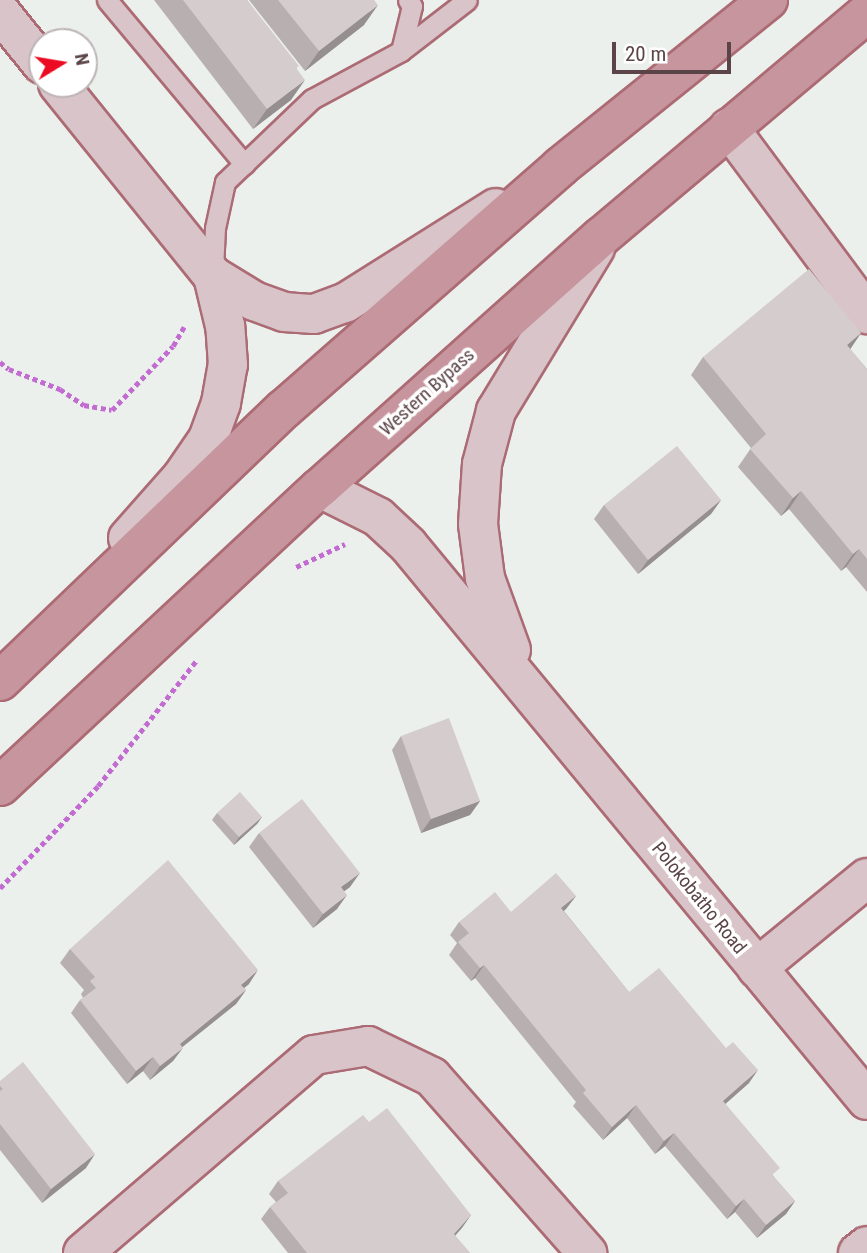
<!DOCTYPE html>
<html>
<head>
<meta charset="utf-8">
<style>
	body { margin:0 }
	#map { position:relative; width:867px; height:1253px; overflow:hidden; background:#ecf0ed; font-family:"Roboto Condensed",sans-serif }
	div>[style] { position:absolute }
	.path>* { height:4.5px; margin-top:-2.25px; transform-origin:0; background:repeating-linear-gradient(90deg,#c26cd2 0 5px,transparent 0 8.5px) }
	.roads { filter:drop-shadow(2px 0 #ac6b74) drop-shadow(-2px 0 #ac6b74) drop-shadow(0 2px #ac6b74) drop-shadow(0 -2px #ac6b74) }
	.service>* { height:19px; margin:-9.5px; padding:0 9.5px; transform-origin:9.5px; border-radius:9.5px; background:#d8c4c9 }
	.minor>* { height:38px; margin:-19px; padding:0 19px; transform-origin:19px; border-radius:19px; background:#d8c4c9 }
	.tertiary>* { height:38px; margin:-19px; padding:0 19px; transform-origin:19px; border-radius:19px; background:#d8c4c9 }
	.trunk>* { height:38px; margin:-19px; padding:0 19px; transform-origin:19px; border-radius:19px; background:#c7959d }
	.wall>* { inset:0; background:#b7afb0 }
	.shaded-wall>* { inset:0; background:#958f90 }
	.building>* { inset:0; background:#d5cccd }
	span { translate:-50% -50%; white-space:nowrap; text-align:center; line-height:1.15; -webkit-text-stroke:7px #fff; paint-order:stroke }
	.street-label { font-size:19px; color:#5b4448 }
	.north { position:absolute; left:28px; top:28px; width:70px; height:70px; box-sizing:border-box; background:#fff; border:2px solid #bdb4b6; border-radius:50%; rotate:79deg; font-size:19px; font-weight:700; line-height:28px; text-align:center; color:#5b4448 }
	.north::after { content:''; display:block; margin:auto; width:24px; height:32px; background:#eb0b22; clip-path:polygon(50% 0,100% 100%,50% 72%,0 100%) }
	.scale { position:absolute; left:612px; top:42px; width:119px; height:32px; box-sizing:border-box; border:4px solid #5b4448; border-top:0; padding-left:9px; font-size:21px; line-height:24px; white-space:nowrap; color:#5b4448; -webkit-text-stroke:5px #fff; paint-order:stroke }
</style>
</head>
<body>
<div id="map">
	<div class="path">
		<div style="left:0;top:362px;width:11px;rotate:38deg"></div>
		<div style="left:9px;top:369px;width:55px;rotate:21.4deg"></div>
		<div style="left:60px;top:389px;width:29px;rotate:34deg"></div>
		<div style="left:84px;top:405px;width:28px;rotate:10deg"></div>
		<div style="left:112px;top:410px;width:88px;rotate:-46.4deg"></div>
		<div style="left:173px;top:346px;width:22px;rotate:-60deg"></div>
		<div style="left:296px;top:567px;width:54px;rotate:-25.1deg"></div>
		<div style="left:0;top:888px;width:141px;rotate:-46.1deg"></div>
		<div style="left:98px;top:786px;width:159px;rotate:-51.9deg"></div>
	</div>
	<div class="roads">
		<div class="service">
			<div style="left:107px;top:0;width:214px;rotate:50.1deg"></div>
			<div style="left:401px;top:51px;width:83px;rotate:-37.7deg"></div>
			<div style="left:213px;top:270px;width:42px;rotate:-87.3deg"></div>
			<div style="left:215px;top:228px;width:47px;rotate:-77.7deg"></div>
			<div style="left:225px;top:182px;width:120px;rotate:-43.7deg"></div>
			<div style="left:312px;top:99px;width:101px;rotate:-28.3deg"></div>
			<div style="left:401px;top:51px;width:46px;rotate:-76.3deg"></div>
			<div style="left:412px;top:6px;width:7px;rotate:-124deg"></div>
		</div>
		<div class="minor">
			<div style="left:0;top:12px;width:67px;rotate:51.1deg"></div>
			<div style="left:58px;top:84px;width:247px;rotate:51.1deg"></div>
			<div style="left:213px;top:276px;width:48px;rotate:31.4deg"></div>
			<div style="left:254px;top:301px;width:32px;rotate:20deg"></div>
			<div style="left:284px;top:312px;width:30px;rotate:4deg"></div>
			<div style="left:314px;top:314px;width:33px;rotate:-20deg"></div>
			<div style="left:345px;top:303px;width:178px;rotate:-32.2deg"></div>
			<div style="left:729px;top:128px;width:232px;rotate:53.4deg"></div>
			<div style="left:128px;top:538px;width:81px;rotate:-48.5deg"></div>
			<div style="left:182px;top:477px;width:46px;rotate:-55.6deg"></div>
			<div style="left:208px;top:439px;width:38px;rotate:-70deg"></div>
			<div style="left:221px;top:403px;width:39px;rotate:-80deg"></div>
			<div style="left:228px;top:365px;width:39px;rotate:-94deg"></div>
			<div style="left:225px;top:326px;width:51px;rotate:-103.5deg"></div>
			<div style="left:757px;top:968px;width:142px;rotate:-39.3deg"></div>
			<div style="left:83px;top:1253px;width:304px;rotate:-40.6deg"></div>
			<div style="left:314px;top:1055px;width:55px;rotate:-9.5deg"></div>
			<div style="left:368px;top:1046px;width:71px;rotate:25.8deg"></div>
			<div style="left:432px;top:1077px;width:235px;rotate:48.6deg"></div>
			<div style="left:858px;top:1253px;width:11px;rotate:-38deg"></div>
		</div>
		<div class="tertiary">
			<div style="left:320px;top:488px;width:65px;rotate:26.6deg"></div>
			<div style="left:378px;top:517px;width:41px;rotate:43deg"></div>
			<div style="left:408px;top:545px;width:720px;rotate:50.41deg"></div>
			<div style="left:511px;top:650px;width:77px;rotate:-109.9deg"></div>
			<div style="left:485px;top:578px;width:54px;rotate:-97.4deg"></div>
			<div style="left:478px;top:524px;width:60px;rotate:-86.2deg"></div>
			<div style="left:482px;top:464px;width:55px;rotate:-75.2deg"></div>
			<div style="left:496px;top:411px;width:191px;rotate:-58.7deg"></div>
		</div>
		<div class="trunk">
			<div style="left:0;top:681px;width:393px;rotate:-43.8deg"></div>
			<div style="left:284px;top:409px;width:367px;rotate:-41.2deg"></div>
			<div style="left:560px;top:167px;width:267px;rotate:-38.8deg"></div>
			<div style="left:0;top:786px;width:437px;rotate:-43deg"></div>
			<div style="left:320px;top:488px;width:377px;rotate:-41.8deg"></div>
			<div style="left:601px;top:237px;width:348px;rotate:-40.1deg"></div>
		</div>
	</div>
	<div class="wall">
		<div style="clip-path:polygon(154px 0,247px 0,297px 69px,291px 100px,253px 129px)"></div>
		<div style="clip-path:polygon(249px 0,374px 0,364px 25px,305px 71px)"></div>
		<div style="clip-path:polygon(861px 333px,850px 349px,867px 369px,867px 592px,846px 567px,841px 571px,789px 509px,781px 516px,738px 467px,751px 448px,691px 375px,703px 357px)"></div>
		<div style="clip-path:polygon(721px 500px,711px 514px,638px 574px,594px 519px,604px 505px)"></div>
		<div style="clip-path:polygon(401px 736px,480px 801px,470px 815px,421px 833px,392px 750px)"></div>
		<div style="clip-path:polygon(217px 813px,262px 817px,257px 824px,234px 845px,212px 820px)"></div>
		<div style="clip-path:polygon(259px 833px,350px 887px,344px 891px,337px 909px,313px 928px,249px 847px)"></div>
		<div style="clip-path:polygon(576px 896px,564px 911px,629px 992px,749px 1083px,725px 1104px,774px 1177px,795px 1201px,786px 1214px,757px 1238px,735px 1212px,727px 1219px,665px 1146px,655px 1154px,627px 1118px,603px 1140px,573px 1106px,576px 1102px,475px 978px,471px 981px,449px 955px,457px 943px,450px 935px,459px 922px,511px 912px)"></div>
		<div style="clip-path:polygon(70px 949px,249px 984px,244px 988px,246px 990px,236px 1004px,182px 1047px,173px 1061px,150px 1080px,143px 1071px,127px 1084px,71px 1013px,80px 1000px,83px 998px,81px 994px,84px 990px,60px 963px)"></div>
		<div style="clip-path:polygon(0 1081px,86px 1168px,42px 1203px,0 1150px)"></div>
		<div style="clip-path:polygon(369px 1122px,471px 1215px,455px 1236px,470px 1253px,288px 1253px,261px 1219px,270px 1207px,276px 1202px,269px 1194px,278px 1181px)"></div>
	</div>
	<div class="shaded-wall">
		<div style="clip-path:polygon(378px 5px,364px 25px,305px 71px,319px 51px)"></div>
		<div style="clip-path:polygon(305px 80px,291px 100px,253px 129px,267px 109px)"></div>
		<div style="clip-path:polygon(861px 333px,849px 351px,847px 345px)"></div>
		<div style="clip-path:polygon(801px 491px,789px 509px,781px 516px,793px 498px)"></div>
		<div style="clip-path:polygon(721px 500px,711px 514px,638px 574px,648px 560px)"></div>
		<div style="clip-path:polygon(859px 549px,846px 567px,841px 571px,853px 554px)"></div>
		<div style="clip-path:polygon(480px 801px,470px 815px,421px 833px,431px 819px)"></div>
		<div style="clip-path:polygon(262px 817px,257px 824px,234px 845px,239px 837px)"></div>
		<div style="clip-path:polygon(360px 873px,350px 887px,331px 901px,341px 887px)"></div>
		<div style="clip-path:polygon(347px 895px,337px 909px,313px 928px,323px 914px)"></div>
		<div style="clip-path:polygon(576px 896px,566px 909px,552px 921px,561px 908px)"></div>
		<div style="clip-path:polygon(484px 965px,475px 978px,471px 981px,480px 968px)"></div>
		<div style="clip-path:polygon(258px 970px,249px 984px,232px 998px,241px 985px)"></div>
		<div style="clip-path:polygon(246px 990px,236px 1004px,170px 1057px,180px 1044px)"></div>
		<div style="clip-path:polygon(183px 1048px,173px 1061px,150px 1080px,160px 1066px)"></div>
		<div style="clip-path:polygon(153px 1057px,143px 1071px,127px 1084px,136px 1071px)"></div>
		<div style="clip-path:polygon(758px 1070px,749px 1083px,714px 1114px,723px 1101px)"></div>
		<div style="clip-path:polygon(636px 1105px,627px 1118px,603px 1140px,612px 1127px)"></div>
		<div style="clip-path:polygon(674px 1133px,665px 1146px,655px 1154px,664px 1141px)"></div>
		<div style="clip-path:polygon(95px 1154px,86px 1168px,42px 1203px,51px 1189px)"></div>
		<div style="clip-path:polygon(744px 1199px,735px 1212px,727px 1219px,736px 1206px)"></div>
		<div style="clip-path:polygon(795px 1201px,786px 1214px,757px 1238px,766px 1225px)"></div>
		<div style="clip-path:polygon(471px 1215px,462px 1228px,445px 1247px,454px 1234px)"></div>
	</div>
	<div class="building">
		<div style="clip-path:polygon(183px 0,247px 0,299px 66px,296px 68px,305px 80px,267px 109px)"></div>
		<div style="clip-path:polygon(278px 0,374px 0,378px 5px,319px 51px)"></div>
		<div style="clip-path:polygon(809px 269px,861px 333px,847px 345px,867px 369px,867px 559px,859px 549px,853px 554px,801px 491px,793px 498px,750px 449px,766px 434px,703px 357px)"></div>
		<div style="clip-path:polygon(677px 446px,721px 500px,648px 560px,604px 505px)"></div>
		<div style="clip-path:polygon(449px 718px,480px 801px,431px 819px,401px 736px)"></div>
		<div style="clip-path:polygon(240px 792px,262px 817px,239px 837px,217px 813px)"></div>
		<div style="clip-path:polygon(302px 799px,360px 873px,341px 887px,347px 895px,323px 914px,259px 833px)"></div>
		<div style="clip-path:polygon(168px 860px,258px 970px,241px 985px,246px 990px,180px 1044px,183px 1048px,160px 1066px,153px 1057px,136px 1071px,80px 1000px,96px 988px,90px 981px,95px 977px,70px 949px)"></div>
		<div style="clip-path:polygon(556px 873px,576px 896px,561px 908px,629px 992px,659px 968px,726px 1048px,733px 1042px,758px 1070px,723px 1101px,780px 1168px,772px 1175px,795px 1201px,766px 1225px,744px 1199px,736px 1206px,674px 1133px,664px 1141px,636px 1105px,612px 1127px,583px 1093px,586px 1090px,484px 965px,480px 968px,458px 942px,469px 933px,459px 922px,495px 892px,511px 912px)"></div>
		<div style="clip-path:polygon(23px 1062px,95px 1154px,51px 1189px,0 1124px,0 1091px,3px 1089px,0 1086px,0 1081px)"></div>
		<div style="clip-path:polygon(387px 1108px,471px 1215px,454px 1234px,470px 1253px,307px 1253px,270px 1207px,288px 1193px,278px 1181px,363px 1115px,369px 1122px)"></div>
	</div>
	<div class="street-label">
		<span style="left:427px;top:392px;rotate:-42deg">Western Bypass</span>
		<span style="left:699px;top:898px;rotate:51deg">Polokobatho Road</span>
	</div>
	<div class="north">N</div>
	<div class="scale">20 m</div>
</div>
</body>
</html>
